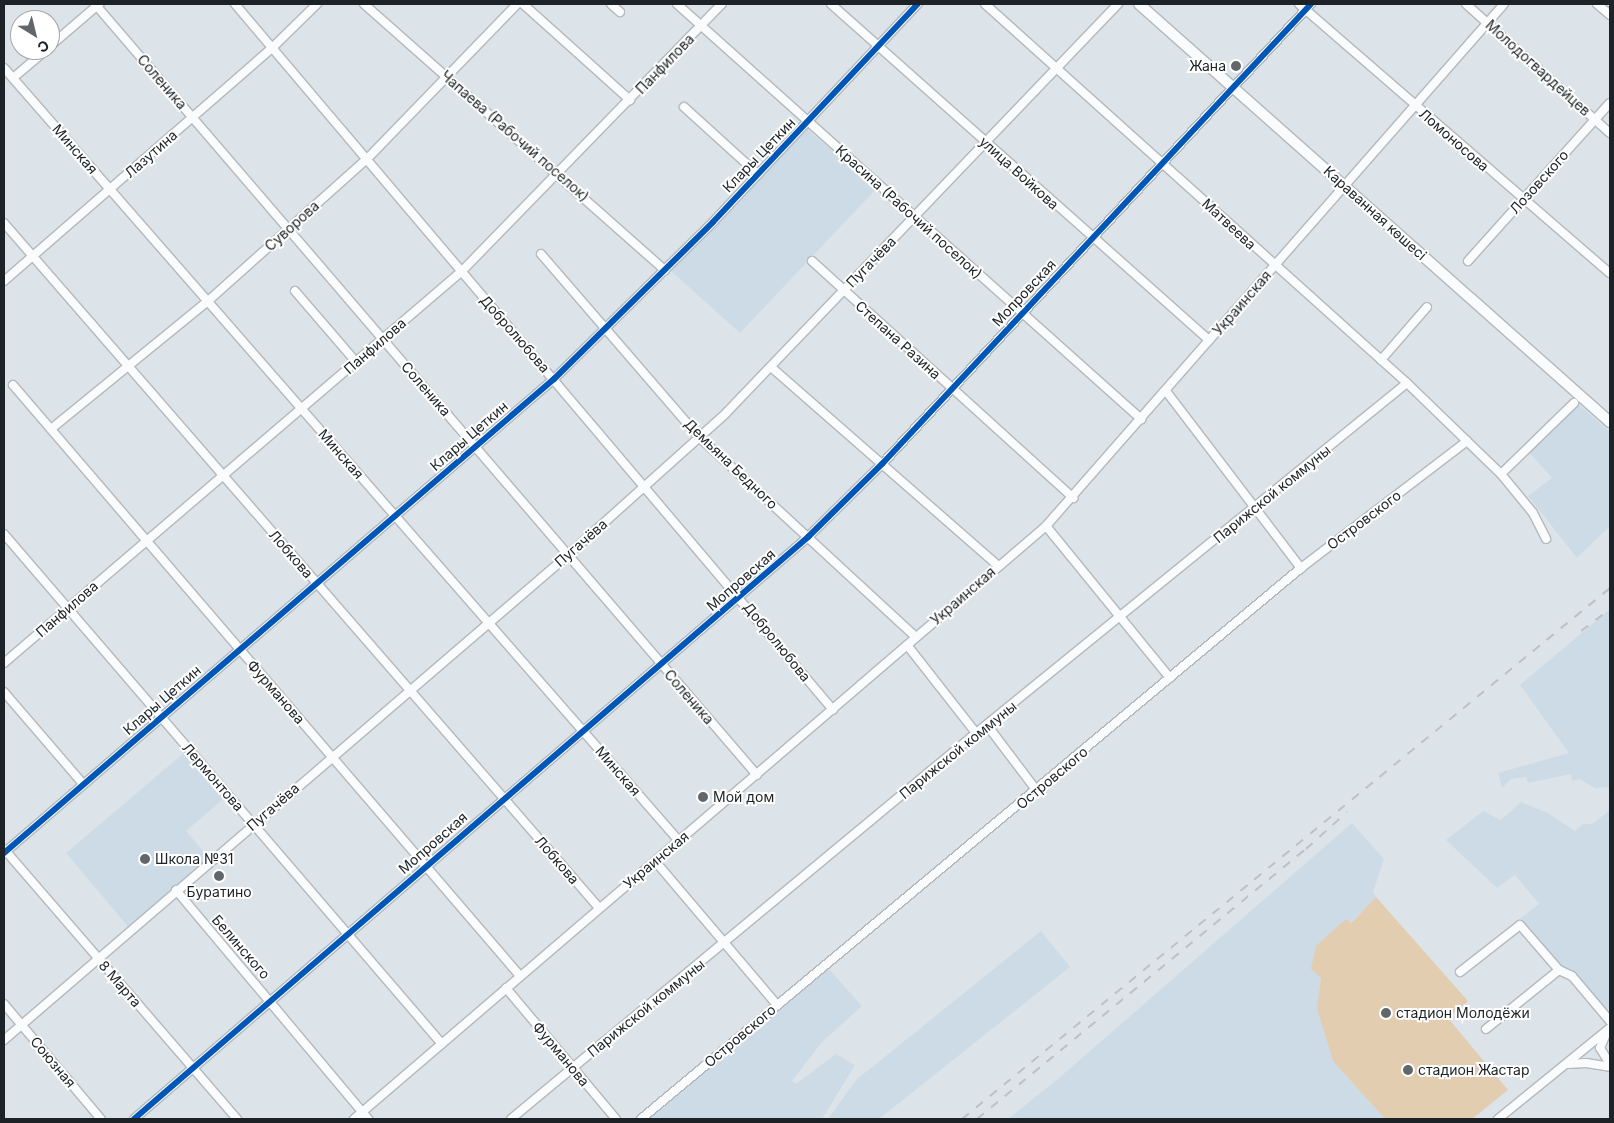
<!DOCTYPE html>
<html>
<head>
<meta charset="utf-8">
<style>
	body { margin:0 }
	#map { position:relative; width:1614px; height:1123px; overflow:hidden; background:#dde4e9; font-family:Inter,sans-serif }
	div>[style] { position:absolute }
	.built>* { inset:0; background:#ccdbe5 }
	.green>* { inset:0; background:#e2cdb1 }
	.roads { filter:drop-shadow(1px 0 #b3b9bd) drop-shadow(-1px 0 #b3b9bd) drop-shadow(0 1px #b3b9bd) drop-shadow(0 -1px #b3b9bd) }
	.minor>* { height:8px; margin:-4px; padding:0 4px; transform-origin:4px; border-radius:4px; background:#fafbfc }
	.major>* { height:10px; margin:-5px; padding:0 5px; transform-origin:5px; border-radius:5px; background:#fafbfc }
	.rail>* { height:2px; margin-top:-1px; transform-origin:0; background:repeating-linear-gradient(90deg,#bec0c1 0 9px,transparent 0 18px) }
	.cycleway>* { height:6px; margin:-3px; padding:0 3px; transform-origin:3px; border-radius:3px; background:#0057b8 }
	.dots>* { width:14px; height:14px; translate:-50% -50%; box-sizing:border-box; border:2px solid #fff; border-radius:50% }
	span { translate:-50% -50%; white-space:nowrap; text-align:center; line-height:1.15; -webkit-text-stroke:4px #fff; paint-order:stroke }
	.street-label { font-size:14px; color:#1c2225 }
	.poi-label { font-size:14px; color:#1c2225 }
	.right { translate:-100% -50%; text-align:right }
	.left { translate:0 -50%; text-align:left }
	.frame { position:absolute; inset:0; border:5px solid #1c2225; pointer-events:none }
	.north { position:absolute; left:10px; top:10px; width:50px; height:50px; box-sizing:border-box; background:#fff; border:1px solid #a4a7a8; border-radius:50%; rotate:144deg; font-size:14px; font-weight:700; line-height:20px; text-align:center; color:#1c2225 }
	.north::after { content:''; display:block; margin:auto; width:18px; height:22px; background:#60666a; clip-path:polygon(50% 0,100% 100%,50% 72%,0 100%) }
</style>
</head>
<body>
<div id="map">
	<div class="built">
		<div style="clip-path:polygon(807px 129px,876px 189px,740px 333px,671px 271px)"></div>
		<div style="clip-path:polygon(1577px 403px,1610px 432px,1610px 526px,1577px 558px,1528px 496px,1552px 478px,1529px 452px)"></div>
		<div style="clip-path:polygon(1610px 609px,1610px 787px,1595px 788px,1579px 779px,1572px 781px,1571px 774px,1528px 783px,1526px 777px,1511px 779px,1502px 788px,1498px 773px,1569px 753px,1520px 685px)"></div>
		<div style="clip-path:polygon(185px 752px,228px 795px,186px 831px,211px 860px,131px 930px,66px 853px)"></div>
		<div style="clip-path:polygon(1521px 802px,1548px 813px,1575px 831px,1583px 824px,1592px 824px,1610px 810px,1610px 1007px,1606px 1011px,1572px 970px,1559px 965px,1521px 918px,1539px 904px,1515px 875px,1497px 888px,1446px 840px,1483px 811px,1501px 820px)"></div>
		<div style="clip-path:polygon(1352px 823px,1384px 859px,1373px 892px,1376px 897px,1350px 923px,1346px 920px,1336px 930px,1321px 977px,1318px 1008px,1333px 1061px,1385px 1119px,1008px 1119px,1059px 1078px)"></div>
		<div style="clip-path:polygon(1041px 931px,1070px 967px,879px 1119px,828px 1119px,856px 1080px)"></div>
		<div style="clip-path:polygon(828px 968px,862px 1006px,822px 1042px,792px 1081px,796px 1084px,836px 1054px,855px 1065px,822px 1119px,646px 1119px)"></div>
	</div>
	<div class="green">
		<div style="clip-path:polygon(1376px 897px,1468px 1001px,1448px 1018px,1508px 1090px,1472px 1119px,1385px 1119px,1333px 1061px,1317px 1008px,1321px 978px,1311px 969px,1316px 946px,1346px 919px,1351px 923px)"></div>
	</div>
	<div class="roads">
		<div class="minor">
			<div style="left:95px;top:4px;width:1016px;rotate:49.35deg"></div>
			<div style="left:235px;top:4px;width:925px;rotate:49.73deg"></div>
			<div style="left:364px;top:4px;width:402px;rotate:41.5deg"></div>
			<div style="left:523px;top:4px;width:144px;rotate:41.9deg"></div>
			<div style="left:611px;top:4px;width:12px;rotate:42deg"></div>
			<div style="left:677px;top:4px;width:623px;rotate:41.81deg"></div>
			<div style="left:831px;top:4px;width:506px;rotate:41.63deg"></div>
			<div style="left:985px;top:4px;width:567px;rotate:41.93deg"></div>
			<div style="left:1407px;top:383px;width:131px;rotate:44.1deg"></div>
			<div style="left:1501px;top:474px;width:50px;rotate:50.6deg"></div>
			<div style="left:1533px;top:513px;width:29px;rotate:63deg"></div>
			<div style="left:1299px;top:4px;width:411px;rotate:40.9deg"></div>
			<div style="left:1466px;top:4px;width:193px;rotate:41.9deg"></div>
			<div style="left:1597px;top:4px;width:17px;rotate:40deg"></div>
			<div style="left:50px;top:46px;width:65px;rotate:-40.6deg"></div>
			<div style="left:4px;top:68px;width:1026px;rotate:48.87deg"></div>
			<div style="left:13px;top:78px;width:43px;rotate:-40.3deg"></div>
			<div style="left:684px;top:107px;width:100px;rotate:42.2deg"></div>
			<div style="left:4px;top:223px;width:907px;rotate:49.02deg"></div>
			<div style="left:541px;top:254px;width:242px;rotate:49.2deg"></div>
			<div style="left:699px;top:437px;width:295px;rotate:42.7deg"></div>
			<div style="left:812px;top:261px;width:353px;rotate:42.2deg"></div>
			<div style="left:1468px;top:261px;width:212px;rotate:-48.1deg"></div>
			<div style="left:4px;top:281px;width:355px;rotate:-41deg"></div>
			<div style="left:272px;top:48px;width:63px;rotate:-44.4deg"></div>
			<div style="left:295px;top:291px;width:94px;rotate:49.3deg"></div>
			<div style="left:1381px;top:360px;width:70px;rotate:-49deg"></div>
			<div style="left:771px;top:367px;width:300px;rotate:41.2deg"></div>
			<div style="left:13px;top:385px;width:779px;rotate:49.37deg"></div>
			<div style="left:1166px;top:391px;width:223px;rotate:52.7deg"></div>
			<div style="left:51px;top:429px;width:203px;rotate:-39.2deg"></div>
			<div style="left:208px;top:301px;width:213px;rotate:-41.8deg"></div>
			<div style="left:367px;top:159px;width:216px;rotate:-45.9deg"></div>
			<div style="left:1501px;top:474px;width:102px;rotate:-44.2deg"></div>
			<div style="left:1046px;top:526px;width:196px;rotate:50.8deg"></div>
			<div style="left:4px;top:534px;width:672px;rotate:49.34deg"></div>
			<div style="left:907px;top:645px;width:112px;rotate:51.9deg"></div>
			<div style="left:4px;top:663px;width:603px;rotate:-40.56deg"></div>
			<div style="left:462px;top:271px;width:373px;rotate:-45.8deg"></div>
			<div style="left:4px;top:692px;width:121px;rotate:49.3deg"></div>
			<div style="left:987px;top:725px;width:83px;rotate:52.9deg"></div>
			<div style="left:4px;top:849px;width:357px;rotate:49.2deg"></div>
			<div style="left:4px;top:853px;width:726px;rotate:-40.76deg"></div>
			<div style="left:554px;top:379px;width:223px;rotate:-44.6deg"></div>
			<div style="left:713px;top:222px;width:299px;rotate:-46.8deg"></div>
			<div style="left:655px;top:861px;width:189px;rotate:49.7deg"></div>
			<div style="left:176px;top:890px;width:299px;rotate:50deg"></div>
			<div style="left:1460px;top:972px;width:76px;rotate:-38.1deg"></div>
			<div style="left:1520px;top:925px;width:60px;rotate:49.1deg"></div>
			<div style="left:1559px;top:970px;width:14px;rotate:25deg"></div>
			<div style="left:1572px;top:976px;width:59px;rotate:49.8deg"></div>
			<div style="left:506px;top:988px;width:171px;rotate:50deg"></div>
			<div style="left:4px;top:1004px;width:150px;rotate:49.9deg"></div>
			<div style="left:1486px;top:1029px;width:94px;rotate:-38.9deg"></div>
			<div style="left:1606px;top:1034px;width:15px;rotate:113deg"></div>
			<div style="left:1600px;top:1048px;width:19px;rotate:58deg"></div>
			<div style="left:4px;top:1040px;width:744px;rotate:-40.69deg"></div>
			<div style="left:568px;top:555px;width:212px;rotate:-41.9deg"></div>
			<div style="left:726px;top:413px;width:567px;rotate:-46.22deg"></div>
			<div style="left:1567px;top:1064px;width:19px;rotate:-3deg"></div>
			<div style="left:1586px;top:1063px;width:24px;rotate:9deg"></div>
			<div style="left:134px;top:1119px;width:891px;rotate:-40.81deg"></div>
			<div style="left:808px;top:537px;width:104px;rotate:-44.6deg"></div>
			<div style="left:882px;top:464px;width:629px;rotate:-47deg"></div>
			<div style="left:354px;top:1119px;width:911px;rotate:-40.59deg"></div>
			<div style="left:1046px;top:526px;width:694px;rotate:-48.74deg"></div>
			<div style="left:511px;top:1119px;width:597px;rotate:-39.69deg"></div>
			<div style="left:970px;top:738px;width:563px;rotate:-39.09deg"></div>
			<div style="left:641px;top:1119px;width:860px;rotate:-39.86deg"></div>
			<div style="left:1301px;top:568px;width:209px;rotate:-37.4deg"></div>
			<div style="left:1498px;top:1119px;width:144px;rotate:-39.1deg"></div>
		</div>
		<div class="major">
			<div style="left:1139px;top:4px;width:630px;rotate:41.59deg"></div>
		</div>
	</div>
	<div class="rail">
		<div style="left:1581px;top:631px;width:36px;rotate:-37deg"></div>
		<div style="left:962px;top:1119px;width:838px;rotate:-39.33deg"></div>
		<div style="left:977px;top:1119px;width:426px;rotate:-39.4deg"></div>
		<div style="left:1306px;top:849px;width:55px;rotate:-42.1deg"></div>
	</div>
	<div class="cycleway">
		<div style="left:4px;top:853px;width:726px;rotate:-40.76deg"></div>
		<div style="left:554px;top:379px;width:223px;rotate:-44.6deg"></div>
		<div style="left:713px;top:222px;width:299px;rotate:-46.8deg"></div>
		<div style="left:134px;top:1119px;width:891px;rotate:-40.81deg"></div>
		<div style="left:808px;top:537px;width:104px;rotate:-44.6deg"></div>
		<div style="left:882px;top:464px;width:629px;rotate:-47deg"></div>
	</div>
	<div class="dots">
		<div style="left:1236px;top:66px;background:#60666a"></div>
		<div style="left:703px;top:797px;background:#60666a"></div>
		<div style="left:145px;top:859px;background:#60666a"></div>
		<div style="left:219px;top:876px;background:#60666a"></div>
		<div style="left:1386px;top:1013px;background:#60666a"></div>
		<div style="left:1408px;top:1070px;background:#60666a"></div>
	</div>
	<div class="street-label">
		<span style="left:665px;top:64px;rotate:-46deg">Панфилова</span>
		<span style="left:1538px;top:68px;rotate:42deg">Молодогвардейцев</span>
		<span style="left:162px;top:82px;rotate:49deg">Соленика</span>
		<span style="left:515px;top:136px;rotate:41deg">Чапаева (Рабочий поселок)</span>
		<span style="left:1454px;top:140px;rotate:41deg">Ломоносова</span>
		<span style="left:75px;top:149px;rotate:49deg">Минская</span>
		<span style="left:151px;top:154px;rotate:-41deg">Лазутина</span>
		<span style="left:759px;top:155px;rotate:-46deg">Клары Цеткин</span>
		<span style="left:1019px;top:173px;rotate:42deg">улица Войкова</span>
		<span style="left:1539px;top:182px;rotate:-48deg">Лозовского</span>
		<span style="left:909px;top:212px;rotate:42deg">Красина (Рабочий поселок)</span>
		<span style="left:1375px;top:213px;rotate:42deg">Караванная көшесі</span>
		<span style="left:1229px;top:224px;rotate:43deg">Матвеева</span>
		<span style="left:292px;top:226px;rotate:-42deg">Суворова</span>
		<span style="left:871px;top:262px;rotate:-46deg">Пугачёва</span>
		<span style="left:1024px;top:293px;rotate:-47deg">Мопровская</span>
		<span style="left:1242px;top:303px;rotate:-49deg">Украинская</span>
		<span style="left:515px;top:334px;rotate:49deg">Добролюбова</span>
		<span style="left:898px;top:340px;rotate:42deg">Степана Разина</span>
		<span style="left:375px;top:346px;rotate:-41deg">Панфилова</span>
		<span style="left:426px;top:389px;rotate:49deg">Соленика</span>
		<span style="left:469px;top:436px;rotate:-41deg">Клары Цеткин</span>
		<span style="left:341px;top:454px;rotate:49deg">Минская</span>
		<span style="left:731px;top:464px;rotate:44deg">Демьяна Бедного</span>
		<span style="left:1272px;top:494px;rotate:-39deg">Парижской коммуны</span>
		<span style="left:1364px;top:520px;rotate:-37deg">Островского</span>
		<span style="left:581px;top:543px;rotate:-41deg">Пугачёва</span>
		<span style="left:291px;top:554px;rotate:49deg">Лобкова</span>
		<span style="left:741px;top:580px;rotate:-41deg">Мопровская</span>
		<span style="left:963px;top:596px;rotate:-41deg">Украинская</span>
		<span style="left:67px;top:609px;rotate:-41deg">Панфилова</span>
		<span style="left:777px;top:642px;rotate:51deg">Добролюбова</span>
		<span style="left:276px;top:692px;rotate:49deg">Фурманова</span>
		<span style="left:689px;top:697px;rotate:49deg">Соленика</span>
		<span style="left:162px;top:700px;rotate:-41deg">Клары Цеткин</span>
		<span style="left:958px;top:750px;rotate:-39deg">Парижской коммуны</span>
		<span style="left:618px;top:771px;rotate:49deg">Минская</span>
		<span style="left:213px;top:777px;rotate:49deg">Лермонтова</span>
		<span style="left:1052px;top:778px;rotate:-40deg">Островского</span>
		<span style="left:273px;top:807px;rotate:-41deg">Пугачёва</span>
		<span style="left:433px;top:843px;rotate:-41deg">Мопровская</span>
		<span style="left:557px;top:860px;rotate:49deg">Лобкова</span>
		<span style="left:656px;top:860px;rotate:-40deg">Украинская</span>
		<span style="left:241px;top:947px;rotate:49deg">Белинского</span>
		<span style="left:120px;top:984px;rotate:49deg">8 Марта</span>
		<span style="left:646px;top:1008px;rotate:-39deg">Парижской коммуны</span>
		<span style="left:740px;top:1036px;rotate:-40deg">Островского</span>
		<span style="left:561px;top:1054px;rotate:50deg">Фурманова</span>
		<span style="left:53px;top:1062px;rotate:50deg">Союзная</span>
	</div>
	<div class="poi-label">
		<span class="right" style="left:1226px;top:66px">Жана</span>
		<span class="left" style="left:713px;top:797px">Мой дом</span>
		<span class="left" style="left:155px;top:859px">Школа №31</span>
		<span style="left:219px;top:892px">Буратино</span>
		<span class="left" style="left:1396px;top:1013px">стадион Молодёжи</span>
		<span class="left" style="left:1418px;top:1070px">стадион Жастар</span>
	</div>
	<div class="frame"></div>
	<div class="north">С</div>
</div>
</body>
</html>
